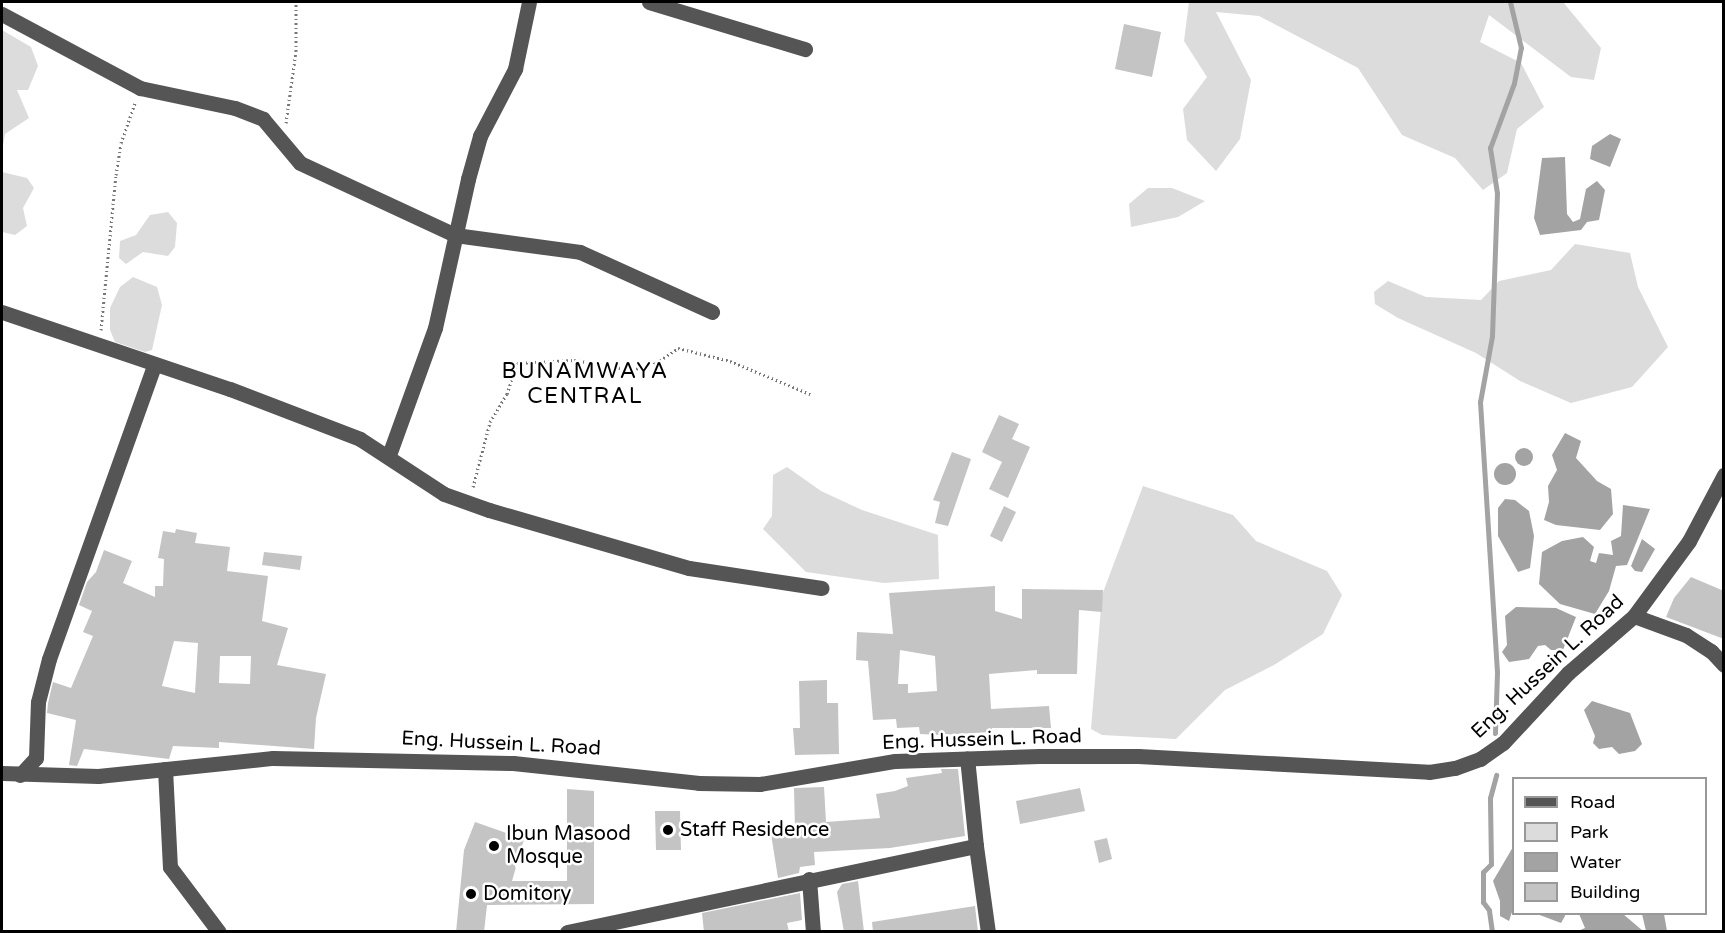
<!DOCTYPE html>
<html>
<head>
<meta charset="utf-8">
<style>
	body { margin:0 }
	#map { position:relative; width:1725px; height:933px; overflow:hidden; background:#fff; font-family:"Varela Round",sans-serif }
	div>[style] { position:absolute }
	.green>* { inset:0; background:#dcdcdc }
	.water>* { inset:0; background:#a3a3a3 }
	.round { border-radius:50% }
	.stream>* { height:5px; margin:-2.5px; padding:0 2.5px; transform-origin:2.5px; border-radius:2.5px; background:#a3a3a3 }
	.building>* { inset:0; background:#c4c4c4 }
	.path>* { height:3px; margin-top:-1.5px; transform-origin:0; background:repeating-linear-gradient(90deg,#777 0 1.5px,transparent 0 4.5px) }
	.minor>* { height:15px; margin:-7.5px; padding:0 7.5px; transform-origin:7.5px; border-radius:7.5px; background:#555 }
	.dots>* { width:16px; height:16px; translate:-50% -50%; box-sizing:border-box; border:3px solid #fff; border-radius:50% }
	span { translate:-50% -50%; white-space:nowrap; text-align:center; line-height:1.15; -webkit-text-stroke:5px #fff; paint-order:stroke }
	.street-label { font-size:20px; color:#000 }
	.poi-label { font-size:20px; color:#000 }
	.left { translate:0 -50%; text-align:left }
	.quarter-label { font-size:22px; color:#000; letter-spacing:1.5px }
	.frame { position:absolute; inset:0; border:3px solid #000; pointer-events:none }
	.legend { position:absolute; left:1512px; top:777px; width:195px; height:138px; box-sizing:border-box; background:#fff; border:2px solid #999; margin:0; padding:8px 10px; list-style:none; font-size:18px; color:#000 }
	.legend li { display:flex; align-items:center; gap:12px; height:30px }
	.legend b { width:30px; border:2px solid #999 }
</style>
</head>
<body>
<div id="map">
	<div class="green">
		<div style="clip-path:polygon(1189px 2px,1563px 2px,1601px 48px,1594px 80px,1571px 77px,1489px 15px,1480px 42px,1521px 63px,1544px 107px,1517px 129px,1507px 173px,1483px 190px,1455px 158px,1402px 135px,1358px 68px,1259px 16px,1216px 12px,1251px 80px,1240px 139px,1216px 171px,1187px 140px,1183px 109px,1207px 77px,1184px 41px)"></div>
		<div style="clip-path:polygon(2px 30px,31px 47px,38px 66px,28px 90px,17px 90px,29px 118px,5px 134px,2px 152px)"></div>
		<div style="clip-path:polygon(2px 172px,27px 178px,34px 188px,23px 208px,27px 226px,15px 235px,2px 232px)"></div>
		<div style="clip-path:polygon(1148px 188px,1172px 188px,1205px 201px,1178px 217px,1131px 227px,1129px 204px)"></div>
		<div style="clip-path:polygon(168px 212px,177px 223px,175px 247px,168px 256px,143px 252px,126px 264px,119px 258px,120px 241px,136px 235px,150px 215px)"></div>
		<div style="clip-path:polygon(1575px 244px,1630px 253px,1638px 287px,1668px 347px,1632px 387px,1571px 403px,1520px 381px,1476px 353px,1398px 318px,1375px 304px,1374px 292px,1388px 281px,1426px 297px,1481px 300px,1499px 281px,1551px 270px)"></div>
		<div style="clip-path:polygon(133px 277px,157px 287px,162px 305px,152px 350px,145px 352px,115px 342px,110px 330px,110px 308px,120px 287px)"></div>
		<div style="clip-path:polygon(787px 467px,821px 491px,862px 510px,938px 535px,939px 579px,884px 583px,806px 572px,763px 529px,772px 516px,773px 475px)"></div>
		<div style="clip-path:polygon(1143px 486px,1233px 515px,1256px 541px,1327px 571px,1342px 595px,1323px 634px,1274px 665px,1225px 690px,1176px 739px,1102px 735px,1091px 729px,1102px 595px)"></div>
	</div>
	<div class="water">
		<div style="clip-path:polygon(1610px 134px,1621px 139px,1610px 167px,1590px 159px,1592px 146px)"></div>
		<div style="clip-path:polygon(1565px 157px,1567px 214px,1573px 222px,1580px 219px,1586px 189px,1597px 181px,1605px 190px,1599px 220px,1587px 222px,1581px 230px,1540px 235px,1534px 218px,1542px 158px)"></div>
		<div style="clip-path:polygon(1565px 433px,1581px 441px,1576px 458px,1597px 481px,1611px 489px,1613px 514px,1600px 530px,1556px 525px,1544px 520px,1549px 502px,1548px 486px,1557px 470px,1552px 455px)"></div>
		<div class="round" style="left:1515px;top:448px;width:18px;height:18px"></div>
		<div class="round" style="left:1494px;top:463px;width:22px;height:22px"></div>
		<div style="clip-path:polygon(1505px 499px,1515px 500px,1529px 511px,1534px 536px,1530px 568px,1518px 572px,1498px 536px,1498px 508px)"></div>
		<div style="clip-path:polygon(1623px 505px,1650px 509px,1627px 565px,1616px 566px,1609px 591px,1595px 614px,1560px 604px,1539px 584px,1542px 552px,1562px 541px,1583px 537px,1594px 547px,1590px 561px,1596px 563px,1599px 553px,1613px 555px,1611px 541px,1621px 536px)"></div>
		<div style="clip-path:polygon(1642px 539px,1655px 549px,1642px 572px,1635px 571px,1631px 566px)"></div>
		<div style="clip-path:polygon(1516px 607px,1556px 608px,1576px 617px,1563px 650px,1551px 650px,1545px 645px,1538px 646px,1529px 659px,1509px 662px,1502px 652px,1507px 645px,1505px 616px)"></div>
		<div style="clip-path:polygon(1592px 701px,1630px 713px,1642px 744px,1635px 751px,1619px 754px,1612px 747px,1599px 749px,1593px 743px,1595px 736px,1584px 710px)"></div>
		<div style="clip-path:polygon(1513px 831px,1514px 906px,1509px 921px,1500px 916px,1500px 901px,1493px 881px,1513px 847px)"></div>
		<div style="clip-path:polygon(1537px 914px,1565px 914px,1565px 916px,1561px 923px)"></div>
		<div style="clip-path:polygon(1579px 914px,1623px 914px,1643px 931px,1578px 931px,1585px 928px)"></div>
		<div style="clip-path:polygon(1642px 914px,1664px 914px,1667px 931px,1646px 931px)"></div>
	</div>
	<div class="stream">
		<div style="left:1495px;top:733px;width:61px;rotate:-88.1deg"></div>
		<div style="left:1497px;top:672px;width:271px;rotate:-93.6deg"></div>
		<div style="left:1480px;top:402px;width:67px;rotate:-79.7deg"></div>
		<div style="left:1492px;top:336px;width:143px;rotate:-88deg"></div>
		<div style="left:1497px;top:193px;width:46px;rotate:-98.8deg"></div>
		<div style="left:1490px;top:148px;width:69px;rotate:-69.7deg"></div>
		<div style="left:1514px;top:83px;width:36px;rotate:-79deg"></div>
		<div style="left:1521px;top:48px;width:47px;rotate:-103.4deg"></div>
		<div style="left:1492px;top:932px;width:22px;rotate:-98deg"></div>
		<div style="left:1489px;top:910px;width:10px;rotate:-127deg"></div>
		<div style="left:1483px;top:902px;width:30px;rotate:-90deg"></div>
		<div style="left:1483px;top:872px;width:11px;rotate:-45deg"></div>
		<div style="left:1491px;top:864px;width:66px;rotate:-90.9deg"></div>
		<div style="left:1490px;top:798px;width:24px;rotate:-75deg"></div>
	</div>
	<div class="building">
		<div style="clip-path:polygon(1124px 24px,1161px 32px,1152px 77px,1115px 69px)"></div>
		<div style="clip-path:polygon(999px 415px,1019px 424px,1012px 439px,1030px 447px,1008px 498px,989px 489px,1002px 462px,982px 452px)"></div>
		<div style="clip-path:polygon(952px 452px,971px 459px,948px 526px,935px 523px,940px 502px,933px 500px)"></div>
		<div style="clip-path:polygon(1004px 506px,1016px 512px,1002px 542px,990px 536px)"></div>
		<div style="clip-path:polygon(evenodd,176px 529px,197px 533px,195px 543px,230px 547px,227px 571px,268px 576px,262px 621px,288px 628px,277px 665px,326px 674px,316px 718px,314px 749px,219px 742px,219px 748px,173px 746px,169px 759px,84px 749px,77px 766px,69px 765px,76px 720px,47px 713px,48px 703px,53px 682px,71px 688px,93px 636px,83px 632px,92px 611px,79px 605px,87px 582px,96px 572px,104px 550px,132px 561px,123px 583px,155px 597px,155px 586px,163px 586px,164px 559px,158px 558px,163px 531px,175px 533px,176px 529px,174px 641px,198px 643px,195px 693px,162px 686px,174px 641px,176px 529px,220px 656px,251px 656px,250px 684px,219px 683px,220px 656px)"></div>
		<div style="clip-path:polygon(264px 552px,302px 556px,300px 570px,262px 565px)"></div>
		<div style="clip-path:polygon(1691px 577px,1724px 591px,1724px 639px,1666px 617px,1674px 598px)"></div>
		<div style="clip-path:polygon(evenodd,995px 586px,995px 611px,1022px 619px,1022px 589px,1103px 590px,1102px 612px,1079px 610px,1077px 674px,1037px 674px,1037px 670px,989px 674px,991px 709px,1049px 706px,1051px 728px,992px 728px,992px 732px,939px 735px,920px 734px,919px 727px,897px 728px,896px 719px,873px 720px,868px 661px,856px 660px,857px 632px,893px 634px,889px 593px,995px 586px,900px 650px,935px 656px,937px 691px,908px 693px,908px 684px,898px 684px,900px 650px)"></div>
		<div style="clip-path:polygon(827px 680px,827px 703px,838px 703px,839px 754px,795px 755px,793px 728px,800px 728px,799px 681px)"></div>
		<div style="clip-path:polygon(941px 769px,958px 769px,965px 836px,890px 848px,814px 852px,815px 865px,800px 867px,799px 873px,778px 878px,771px 834px,795px 830px,794px 788px,824px 787px,826px 822px,880px 818px,876px 794px,895px 791px,908px 786px,906px 778px,942px 773px)"></div>
		<div style="clip-path:polygon(1080px 788px,1085px 811px,1020px 824px,1016px 801px)"></div>
		<div style="clip-path:polygon(567px 789px,594px 791px,594px 904px,487px 905px,484px 932px,456px 932px,464px 850px,475px 822px,524px 839px,512px 881px,567px 881px)"></div>
		<div style="clip-path:polygon(655px 811px,680px 811px,681px 850px,656px 850px)"></div>
		<div style="clip-path:polygon(1107px 838px,1112px 859px,1099px 863px,1094px 841px)"></div>
		<div style="clip-path:polygon(858px 881px,864px 932px,844px 932px,837px 892px,842px 884px)"></div>
		<div style="clip-path:polygon(800px 893px,802px 920px,787px 923px,789px 932px,704px 932px,702px 913px)"></div>
		<div style="clip-path:polygon(975px 906px,978px 932px,873px 932px,872px 922px)"></div>
	</div>
	<div class="path">
		<div style="left:286px;top:123px;width:73px;rotate:-82.1deg"></div>
		<div style="left:296px;top:51px;width:49px;rotate:-90deg"></div>
		<div style="left:101px;top:330px;width:156px;rotate:-84.5deg"></div>
		<div style="left:116px;top:175px;width:32px;rotate:-81deg"></div>
		<div style="left:121px;top:143px;width:42px;rotate:-70.7deg"></div>
		<div style="left:473px;top:487px;width:67px;rotate:-75.3deg"></div>
		<div style="left:490px;top:422px;width:33px;rotate:-59deg"></div>
		<div style="left:507px;top:394px;width:33px;rotate:-72deg"></div>
		<div style="left:517px;top:363px;width:57px;rotate:-3deg"></div>
		<div style="left:574px;top:360px;width:59px;rotate:9.8deg"></div>
		<div style="left:632px;top:370px;width:25px;rotate:-16deg"></div>
		<div style="left:656px;top:363px;width:27px;rotate:-34deg"></div>
		<div style="left:678px;top:348px;width:54px;rotate:14deg"></div>
		<div style="left:730px;top:361px;width:87px;rotate:22.4deg"></div>
	</div>
	<div class="minor">
		<div style="left:649px;top:2px;width:163px;rotate:16.8deg"></div>
		<div style="left:2px;top:14px;width:157px;rotate:28.2deg"></div>
		<div style="left:140px;top:88px;width:97px;rotate:11.9deg"></div>
		<div style="left:235px;top:108px;width:30px;rotate:21deg"></div>
		<div style="left:263px;top:119px;width:57px;rotate:49.9deg"></div>
		<div style="left:300px;top:163px;width:171px;rotate:24.9deg"></div>
		<div style="left:455px;top:235px;width:126px;rotate:7.7deg"></div>
		<div style="left:580px;top:252px;width:145px;rotate:24.4deg"></div>
		<div style="left:2px;top:312px;width:241px;rotate:18.7deg"></div>
		<div style="left:230px;top:389px;width:139px;rotate:21deg"></div>
		<div style="left:360px;top:439px;width:100px;rotate:33.2deg"></div>
		<div style="left:444px;top:494px;width:48px;rotate:19.6deg"></div>
		<div style="left:489px;top:510px;width:208px;rotate:16.2deg"></div>
		<div style="left:689px;top:568px;width:134px;rotate:8.6deg"></div>
		<div style="left:389px;top:455px;width:135px;rotate:-70.1deg"></div>
		<div style="left:435px;top:328px;width:153px;rotate:-77.5deg"></div>
		<div style="left:468px;top:179px;width:45px;rotate:-74.4deg"></div>
		<div style="left:480px;top:136px;width:76px;rotate:-62.4deg"></div>
		<div style="left:515px;top:69px;width:68px;rotate:-78.2deg"></div>
		<div style="left:1634px;top:616px;width:55px;rotate:20.1deg"></div>
		<div style="left:1686px;top:635px;width:30px;rotate:33deg"></div>
		<div style="left:1711px;top:651px;width:19px;rotate:47deg"></div>
		<div style="left:165px;top:769px;width:98px;rotate:87.1deg"></div>
		<div style="left:170px;top:867px;width:81px;rotate:53deg"></div>
		<div style="left:2px;top:773px;width:96px;rotate:1.8deg"></div>
		<div style="left:98px;top:776px;width:176px;rotate:-5.9deg"></div>
		<div style="left:273px;top:758px;width:240px;rotate:1.2deg"></div>
		<div style="left:513px;top:763px;width:187px;rotate:6.1deg"></div>
		<div style="left:699px;top:783px;width:61px;rotate:0.9deg"></div>
		<div style="left:760px;top:784px;width:137px;rotate:-9.7deg"></div>
		<div style="left:895px;top:761px;width:144px;rotate:-2deg"></div>
		<div style="left:1039px;top:756px;width:99px"></div>
		<div style="left:1138px;top:756px;width:291px;rotate:3.1deg"></div>
		<div style="left:1429px;top:772px;width:26px;rotate:-9deg"></div>
		<div style="left:1455px;top:768px;width:27px;rotate:-20deg"></div>
		<div style="left:1480px;top:759px;width:28px;rotate:-35deg"></div>
		<div style="left:1503px;top:743px;width:96px;rotate:-47.1deg"></div>
		<div style="left:1568px;top:673px;width:87px;rotate:-40.8deg"></div>
		<div style="left:1634px;top:616px;width:93px;rotate:-53.7deg"></div>
		<div style="left:1689px;top:541px;width:75px;rotate:-62.1deg"></div>
		<div style="left:20px;top:775px;width:23px;rotate:-47deg"></div>
		<div style="left:36px;top:758px;width:56px;rotate:-88deg"></div>
		<div style="left:38px;top:702px;width:44px;rotate:-75.7deg"></div>
		<div style="left:49px;top:659px;width:312px;rotate:-70.3deg"></div>
		<div style="left:976px;top:846px;width:87px;rotate:82.1deg"></div>
		<div style="left:809px;top:879px;width:53px;rotate:85.7deg"></div>
		<div style="left:567px;top:932px;width:418px;rotate:-11.9deg"></div>
		<div style="left:976px;top:846px;width:88px;rotate:-95.8deg"></div>
	</div>
	<div class="dots">
		<div style="left:668px;top:830px;background:#000"></div>
		<div style="left:494px;top:846px;background:#000"></div>
		<div style="left:471px;top:894px;background:#000"></div>
	</div>
	<div class="street-label">
		<span style="left:1548px;top:667px;rotate:-43deg">Eng. Hussein L. Road</span>
		<span style="left:982px;top:740px;rotate:-2deg">Eng. Hussein L. Road</span>
		<span style="left:501px;top:744px;rotate:3deg">Eng. Hussein L. Road</span>
	</div>
	<div class="poi-label">
		<span class="left" style="left:680px;top:830px">Staff Residence</span>
		<span class="left" style="left:506px;top:846px">Ibun Masood<br>Mosque</span>
		<span class="left" style="left:483px;top:894px">Domitory</span>
	</div>
	<div class="quarter-label">
		<span style="left:585px;top:384px">BUNAMWAYA<br>CENTRAL</span>
	</div>
	<div class="frame"></div>
	<ul class="legend">
	<li><b style="height:8px;background:#555"></b>Road</li>
	<li><b style="height:16px;background:#dcdcdc"></b>Park</li>
	<li><b style="height:16px;background:#a3a3a3"></b>Water</li>
	<li><b style="height:16px;background:#c4c4c4"></b>Building</li>
	</ul>
</div>
</body>
</html>
